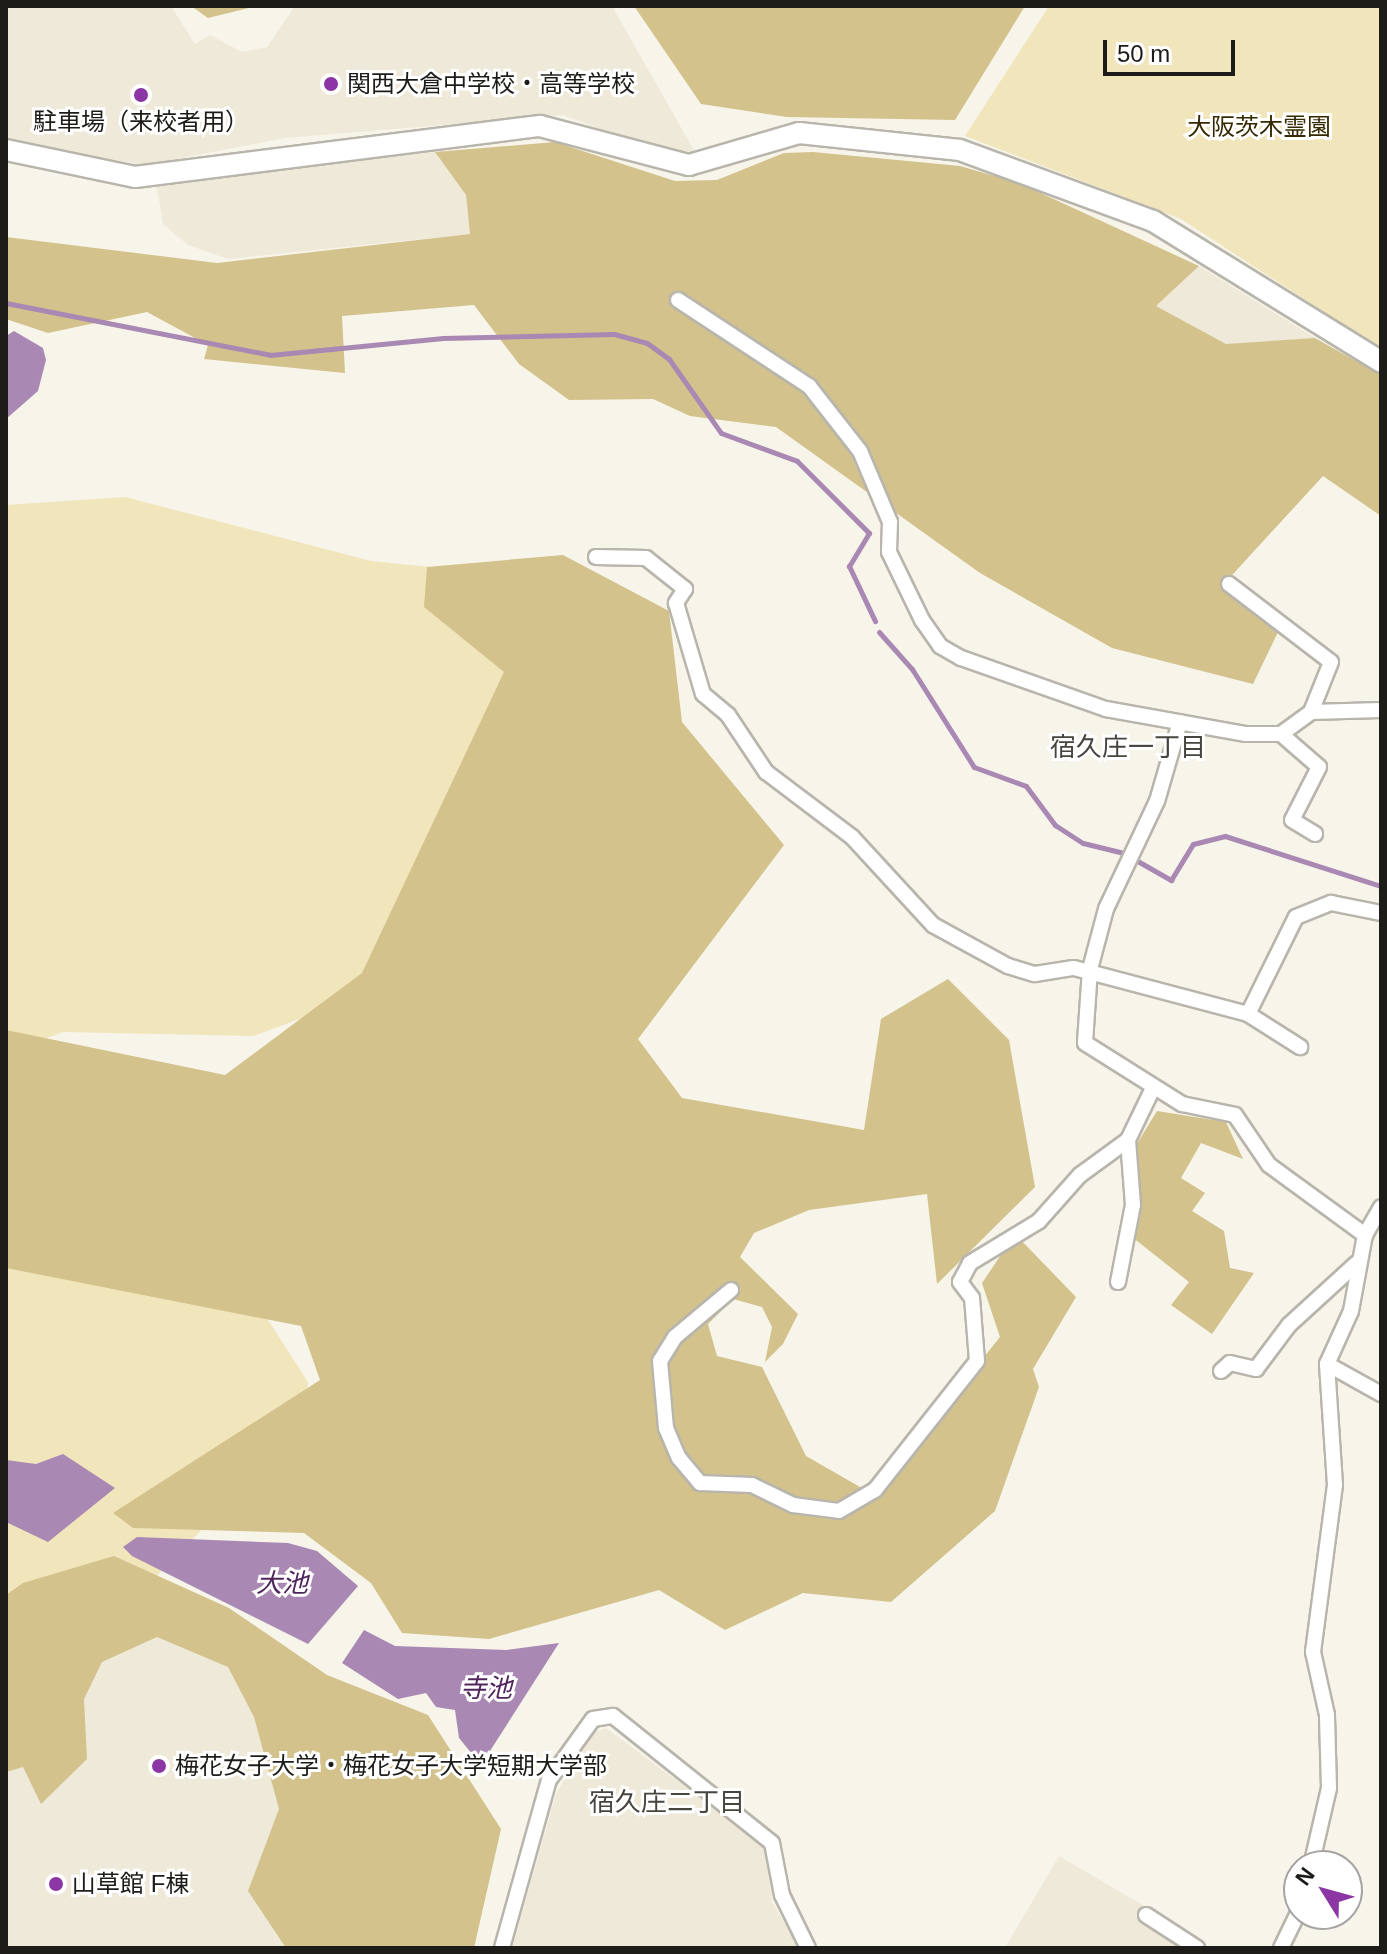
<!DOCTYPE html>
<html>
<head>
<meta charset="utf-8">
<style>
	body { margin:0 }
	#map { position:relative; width:1387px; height:1954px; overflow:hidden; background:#f7f4ea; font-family:Arial,"Noto Sans JP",sans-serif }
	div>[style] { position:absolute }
	.built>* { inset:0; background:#eee9d8 }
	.green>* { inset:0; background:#f1e5bc }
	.forest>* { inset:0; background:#d3c28c }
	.water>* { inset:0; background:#a988b3 }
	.stream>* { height:5px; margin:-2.5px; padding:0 2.5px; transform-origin:2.5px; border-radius:2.5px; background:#a988b3 }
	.roads { filter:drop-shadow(2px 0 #b8b5ac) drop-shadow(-2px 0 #b8b5ac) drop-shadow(0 2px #b8b5ac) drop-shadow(0 -2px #b8b5ac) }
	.street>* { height:14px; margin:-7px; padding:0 7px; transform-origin:7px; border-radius:7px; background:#fff }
	.secondary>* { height:20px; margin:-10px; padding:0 10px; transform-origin:10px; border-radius:10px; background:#fff }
	.dots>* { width:22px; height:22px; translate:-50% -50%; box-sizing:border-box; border:4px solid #fff; border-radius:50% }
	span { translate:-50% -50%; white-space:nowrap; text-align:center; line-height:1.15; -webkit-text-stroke:6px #fff; paint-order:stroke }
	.poi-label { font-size:24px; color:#1d1c19 }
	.left { translate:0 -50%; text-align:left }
	.park-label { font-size:24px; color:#352900 }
	.neighbourhood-label { font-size:26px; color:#47453d }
	.water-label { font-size:26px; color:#4f255c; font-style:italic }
	.frame { position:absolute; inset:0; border:8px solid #1d1c19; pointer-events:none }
	.north { position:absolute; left:1283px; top:1850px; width:80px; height:80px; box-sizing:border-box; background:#fff; border:2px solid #a5a4a3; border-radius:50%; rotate:307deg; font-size:22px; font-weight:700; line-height:32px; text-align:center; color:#1d1c19 }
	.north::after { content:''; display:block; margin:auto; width:28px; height:36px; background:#8b36a4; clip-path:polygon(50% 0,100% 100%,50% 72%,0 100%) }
	.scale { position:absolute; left:1103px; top:40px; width:132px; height:36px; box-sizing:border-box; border:4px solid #1d1c19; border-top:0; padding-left:10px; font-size:24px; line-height:28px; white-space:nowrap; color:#1d1c19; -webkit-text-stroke:6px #fff; paint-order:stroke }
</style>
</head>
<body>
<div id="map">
	<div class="built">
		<div style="clip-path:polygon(6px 6px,171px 6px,195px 44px,210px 35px,242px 52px,267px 47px,295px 6px,612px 6px,696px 154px,641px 144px,563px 115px,285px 138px,145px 165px,34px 147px,6px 138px)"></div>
		<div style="clip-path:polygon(435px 152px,466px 195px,470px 234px,228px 259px,188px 245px,163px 224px,157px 187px,190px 178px)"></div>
		<div style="clip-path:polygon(1199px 266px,1315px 338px,1226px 345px,1156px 306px)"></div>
		<div style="clip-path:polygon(134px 1624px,237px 1662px,338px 1802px,307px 1948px,6px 1948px,6px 1729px)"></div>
		<div style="clip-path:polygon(606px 1728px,761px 1843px,772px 1866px,772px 1902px,799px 1948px,512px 1948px,556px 1794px,591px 1734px)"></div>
		<div style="clip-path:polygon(1059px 1856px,1146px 1907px,1184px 1948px,1005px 1948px)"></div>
	</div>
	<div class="green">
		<div style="clip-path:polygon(1049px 6px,1381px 6px,1381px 349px,1181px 219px,965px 136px)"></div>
		<div style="clip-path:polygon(125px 497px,371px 561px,601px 584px,357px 998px,253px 1036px,63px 1032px,6px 1053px,6px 505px)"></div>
		<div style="clip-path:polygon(6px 1252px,257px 1303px,308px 1382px,304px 1424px,124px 1610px,6px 1644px)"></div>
	</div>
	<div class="forest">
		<div style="clip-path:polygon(191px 6px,257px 6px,208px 18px)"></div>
		<div style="clip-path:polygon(634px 6px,1025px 6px,955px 120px,787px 117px,701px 104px)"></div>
		<div style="clip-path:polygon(555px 142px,675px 181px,717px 180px,784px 153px,813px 152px,960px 166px,1019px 183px,1199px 266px,1156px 306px,1226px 344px,1315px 338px,1381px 375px,1381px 516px,1323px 476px,1223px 585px,1279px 630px,1253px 684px,1112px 648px,980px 573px,776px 427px,690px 416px,653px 399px,569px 400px,519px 364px,474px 305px,342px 316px,345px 373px,204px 359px,208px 345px,147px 312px,48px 333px,6px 319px,6px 237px,217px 263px,470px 234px,466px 195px,435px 152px)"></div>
		<div style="clip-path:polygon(563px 555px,669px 611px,682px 722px,784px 845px,638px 1039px,682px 1098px,864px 1130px,881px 1019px,948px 979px,1009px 1040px,1035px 1187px,937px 1284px,927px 1194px,809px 1210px,754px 1233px,740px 1257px,798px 1314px,783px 1344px,765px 1362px,772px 1327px,762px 1307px,733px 1299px,708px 1324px,717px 1356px,762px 1367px,806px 1456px,874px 1495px,1000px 1337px,982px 1283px,1015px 1234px,1076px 1297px,1033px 1369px,1039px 1387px,995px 1511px,891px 1602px,803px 1593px,725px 1630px,659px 1590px,489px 1639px,402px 1633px,371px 1583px,304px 1533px,133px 1528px,113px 1513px,320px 1380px,301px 1326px,6px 1268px,6px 1030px,225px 1075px,362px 973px,504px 672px,424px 607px,427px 567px)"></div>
		<div style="clip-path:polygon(1157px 1111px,1226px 1122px,1243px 1159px,1201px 1143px,1181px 1178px,1205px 1193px,1192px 1211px,1224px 1231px,1230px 1268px,1254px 1273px,1212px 1334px,1171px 1305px,1189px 1282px,1132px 1237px,1133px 1150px)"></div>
		<div style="clip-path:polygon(114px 1556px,229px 1608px,327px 1675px,428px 1715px,501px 1829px,474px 1948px,286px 1948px,248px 1891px,279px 1809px,254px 1717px,228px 1667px,157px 1637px,102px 1662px,84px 1699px,87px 1759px,41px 1804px,23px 1767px,6px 1772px,6px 1595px,23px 1583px)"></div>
	</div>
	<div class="water">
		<div style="clip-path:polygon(14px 331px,43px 348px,46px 360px,38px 391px,6px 419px,6px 336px)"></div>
		<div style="clip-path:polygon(63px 1454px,115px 1488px,48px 1542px,6px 1522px,6px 1460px,36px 1464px)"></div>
		<div style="clip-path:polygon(137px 1537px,288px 1543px,317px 1551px,358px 1586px,308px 1644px,132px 1556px,123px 1547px)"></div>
		<div style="clip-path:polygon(364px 1630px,395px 1646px,507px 1650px,559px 1643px,481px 1765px,459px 1738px,455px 1710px,436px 1707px,426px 1693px,398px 1699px,342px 1663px)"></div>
	</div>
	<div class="stream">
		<div style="left:6px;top:303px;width:269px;rotate:11.1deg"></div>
		<div style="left:270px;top:355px;width:174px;rotate:-5.6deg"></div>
		<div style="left:443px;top:338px;width:171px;rotate:-1.3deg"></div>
		<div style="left:614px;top:334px;width:34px;rotate:15deg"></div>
		<div style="left:647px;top:343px;width:27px;rotate:36deg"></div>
		<div style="left:669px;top:359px;width:90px;rotate:54.9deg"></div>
		<div style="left:721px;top:433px;width:81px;rotate:20.2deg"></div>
		<div style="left:797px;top:461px;width:102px;rotate:45deg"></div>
		<div style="left:869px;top:533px;width:39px;rotate:121deg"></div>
		<div style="left:849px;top:566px;width:61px;rotate:64.7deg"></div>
		<div style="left:879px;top:632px;width:50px;rotate:48.3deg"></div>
		<div style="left:912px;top:669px;width:116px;rotate:57.7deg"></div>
		<div style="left:974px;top:767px;width:55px;rotate:20.1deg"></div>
		<div style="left:1026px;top:786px;width:49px;rotate:53.4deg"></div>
		<div style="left:1055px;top:825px;width:33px;rotate:33deg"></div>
		<div style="left:1083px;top:843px;width:42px;rotate:13.7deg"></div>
		<div style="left:1134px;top:859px;width:43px;rotate:29.6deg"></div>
		<div style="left:1171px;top:880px;width:42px;rotate:-58.6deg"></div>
		<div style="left:1193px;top:844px;width:33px;rotate:-14deg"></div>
		<div style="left:1225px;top:836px;width:164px;rotate:17.8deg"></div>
	</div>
	<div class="roads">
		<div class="street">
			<div style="left:678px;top:300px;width:157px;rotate:33.3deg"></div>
			<div style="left:809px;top:386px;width:83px;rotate:51.9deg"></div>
			<div style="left:860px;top:451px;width:77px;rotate:67.1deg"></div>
			<div style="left:890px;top:522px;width:30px;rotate:92deg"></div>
			<div style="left:889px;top:552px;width:76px;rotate:64.1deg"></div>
			<div style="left:922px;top:620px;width:32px;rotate:55deg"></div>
			<div style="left:940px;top:646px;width:24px;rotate:30deg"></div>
			<div style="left:961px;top:658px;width:154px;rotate:19.4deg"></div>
			<div style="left:1106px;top:709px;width:141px;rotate:10.2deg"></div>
			<div style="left:1245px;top:734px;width:36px"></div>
			<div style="left:1281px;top:734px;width:37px;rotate:-36deg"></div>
			<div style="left:1311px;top:712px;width:70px;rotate:-1.6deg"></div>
			<div style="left:596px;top:557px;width:50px;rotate:1.1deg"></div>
			<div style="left:646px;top:558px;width:50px;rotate:38.5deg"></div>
			<div style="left:685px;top:589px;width:17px;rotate:123deg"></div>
			<div style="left:676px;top:603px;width:95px;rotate:73.5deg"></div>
			<div style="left:703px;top:694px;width:33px;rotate:40deg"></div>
			<div style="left:728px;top:715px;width:69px;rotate:56.3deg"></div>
			<div style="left:766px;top:772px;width:108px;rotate:37.1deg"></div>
			<div style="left:852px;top:837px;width:120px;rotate:47.4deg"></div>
			<div style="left:933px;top:925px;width:85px;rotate:28.7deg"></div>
			<div style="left:1008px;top:966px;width:28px;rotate:17deg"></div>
			<div style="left:1035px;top:974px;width:39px;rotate:-9deg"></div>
			<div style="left:1074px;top:968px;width:180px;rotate:14.8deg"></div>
			<div style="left:1248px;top:1014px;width:62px;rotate:32.4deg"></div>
			<div style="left:1229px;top:584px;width:128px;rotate:37.4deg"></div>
			<div style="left:1331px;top:662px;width:54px;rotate:111.8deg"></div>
			<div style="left:1180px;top:722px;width:82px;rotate:106.2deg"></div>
			<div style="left:1157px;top:801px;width:119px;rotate:115.3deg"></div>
			<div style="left:1106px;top:909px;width:62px;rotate:104.9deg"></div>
			<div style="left:1090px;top:969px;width:74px;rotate:93.9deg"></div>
			<div style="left:1085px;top:1043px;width:115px;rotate:32.2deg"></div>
			<div style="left:1182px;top:1104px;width:54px;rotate:11.7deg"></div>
			<div style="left:1235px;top:1115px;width:60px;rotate:55.8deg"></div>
			<div style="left:1269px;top:1165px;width:119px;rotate:36.1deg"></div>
			<div style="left:1281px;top:734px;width:50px;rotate:41deg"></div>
			<div style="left:1319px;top:767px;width:59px;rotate:117deg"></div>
			<div style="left:1292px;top:820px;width:27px;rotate:31deg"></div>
			<div style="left:1248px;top:1014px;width:108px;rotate:-63.7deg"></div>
			<div style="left:1296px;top:917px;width:38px;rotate:-22deg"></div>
			<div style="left:1331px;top:903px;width:51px;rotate:11.3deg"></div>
			<div style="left:1118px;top:1282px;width:78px;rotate:-79deg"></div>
			<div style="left:1133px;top:1205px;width:65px;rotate:-94.4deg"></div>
			<div style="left:731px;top:1290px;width:73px;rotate:140deg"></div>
			<div style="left:675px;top:1337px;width:28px;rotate:122deg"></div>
			<div style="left:660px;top:1361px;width:67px;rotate:84.9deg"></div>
			<div style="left:666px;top:1428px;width:33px;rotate:67deg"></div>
			<div style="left:679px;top:1458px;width:33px;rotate:50deg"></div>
			<div style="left:700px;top:1483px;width:52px;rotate:2.2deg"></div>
			<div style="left:752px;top:1485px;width:46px;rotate:26deg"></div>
			<div style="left:793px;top:1505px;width:46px;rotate:7.4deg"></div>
			<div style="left:839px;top:1511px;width:42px;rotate:-30.3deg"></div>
			<div style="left:875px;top:1490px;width:164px;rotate:-51.7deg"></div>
			<div style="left:977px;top:1361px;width:63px;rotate:-94.5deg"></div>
			<div style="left:972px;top:1298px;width:20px;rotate:-127deg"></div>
			<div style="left:960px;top:1282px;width:21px;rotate:-62deg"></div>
			<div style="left:970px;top:1263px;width:81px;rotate:-31.3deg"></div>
			<div style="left:1039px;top:1221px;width:62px;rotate:-48.3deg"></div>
			<div style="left:1080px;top:1175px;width:59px;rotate:-36.1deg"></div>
			<div style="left:1128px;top:1140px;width:58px;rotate:-64.3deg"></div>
			<div style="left:1327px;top:1364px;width:62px;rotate:29.1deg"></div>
			<div style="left:1221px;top:1371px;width:12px;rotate:-42deg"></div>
			<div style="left:1230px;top:1363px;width:27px;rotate:13deg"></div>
			<div style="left:1256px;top:1369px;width:55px;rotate:-53.1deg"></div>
			<div style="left:1289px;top:1325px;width:92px;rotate:-42.4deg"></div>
			<div style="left:1311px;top:1866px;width:80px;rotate:-77deg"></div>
			<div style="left:1329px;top:1788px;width:73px;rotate:-91.6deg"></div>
			<div style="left:1327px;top:1715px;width:65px;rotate:-102.5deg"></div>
			<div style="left:1313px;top:1652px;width:168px;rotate:-82.5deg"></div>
			<div style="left:1335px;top:1485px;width:121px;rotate:-93.8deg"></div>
			<div style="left:1327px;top:1364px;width:58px;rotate:-65.6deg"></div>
			<div style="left:1351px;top:1311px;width:77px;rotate:-79.6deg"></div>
			<div style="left:1365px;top:1235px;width:32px;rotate:-60deg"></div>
			<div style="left:1146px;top:1915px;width:61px;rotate:32.9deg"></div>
			<div style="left:502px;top:1948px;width:174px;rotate:-74.4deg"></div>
			<div style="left:549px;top:1780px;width:75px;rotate:-54.2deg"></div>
			<div style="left:593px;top:1719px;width:20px;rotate:-9deg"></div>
			<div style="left:613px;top:1716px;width:203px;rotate:38.6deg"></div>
			<div style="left:772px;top:1843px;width:53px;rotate:79.1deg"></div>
			<div style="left:782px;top:1895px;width:59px;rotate:63.9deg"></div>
			<div style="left:1281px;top:1948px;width:41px;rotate:-64.1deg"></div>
		</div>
		<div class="secondary">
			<div style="left:6px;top:150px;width:132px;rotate:11.8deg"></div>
			<div style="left:135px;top:177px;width:408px;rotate:-7.2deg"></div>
			<div style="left:540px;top:126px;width:154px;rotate:14.7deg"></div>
			<div style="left:689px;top:165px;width:115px;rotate:-16.2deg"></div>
			<div style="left:799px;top:133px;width:162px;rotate:6deg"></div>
			<div style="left:960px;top:150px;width:206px;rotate:20.2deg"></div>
			<div style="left:1153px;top:221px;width:268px;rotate:31.7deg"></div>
		</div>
	</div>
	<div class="dots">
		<div style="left:331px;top:84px;background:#8b36a4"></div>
		<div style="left:141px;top:95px;background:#8b36a4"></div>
		<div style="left:159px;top:1766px;background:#8b36a4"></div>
		<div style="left:56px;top:1884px;background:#8b36a4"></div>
	</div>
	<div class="poi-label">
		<span class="left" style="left:347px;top:84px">関西大倉中学校・高等学校</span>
		<span style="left:141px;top:122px">駐車場（来校者用）</span>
		<span class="left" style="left:175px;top:1766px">梅花女子大学・梅花女子大学短期大学部</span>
		<span class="left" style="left:72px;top:1884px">山草館 F棟</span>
	</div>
	<div class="park-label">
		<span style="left:1259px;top:127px">大阪茨木霊園</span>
	</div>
	<div class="neighbourhood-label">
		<span style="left:1128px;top:748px">宿久庄一丁目</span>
		<span style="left:667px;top:1803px">宿久庄二丁目</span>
	</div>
	<div class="water-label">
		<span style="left:282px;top:1584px">大池</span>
		<span style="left:486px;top:1689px">寺池</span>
	</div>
	<div class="frame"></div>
	<div class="north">N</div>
	<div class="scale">50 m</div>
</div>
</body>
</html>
